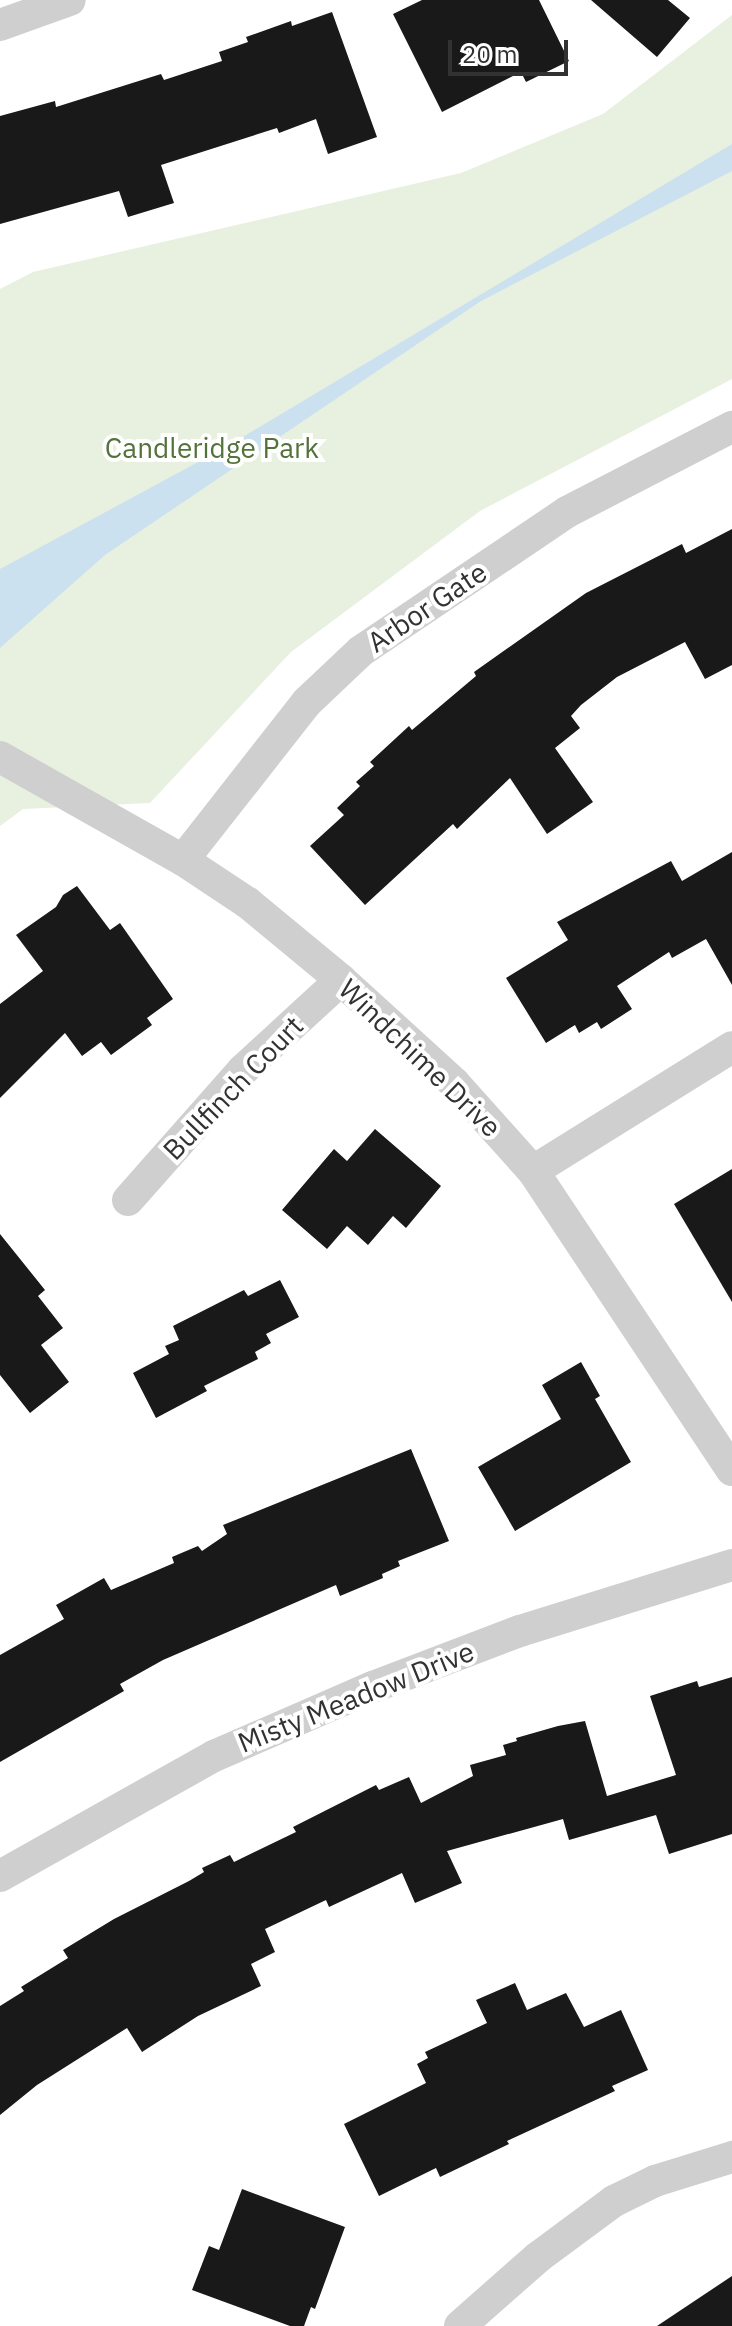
<!DOCTYPE html>
<html>
<head>
<meta charset="utf-8">
<style>
	body { margin:0 }
	#map { position:relative; width:732px; height:2326px; overflow:hidden; background:#fff; font-family:"IBM Plex Sans",sans-serif }
	div>[style] { position:absolute }
	.green>* { inset:0; background:#e8f0e0 }
	.water>* { inset:0; background:#cbe1f0 }
	.building>* { inset:0; background:#191919 }
	.minor>* { height:32px; margin:-16px; padding:0 16px; transform-origin:16px; border-radius:16px; background:#cfcfcf }
	span { translate:-50% -50%; white-space:nowrap; text-align:center; line-height:1.15; -webkit-text-stroke:8px #fff; paint-order:stroke }
	.park-label { font-size:28px; color:#54733a }
	.street-label { font-size:28px; color:#323232 }
	.scale { position:absolute; left:448px; top:40px; width:120px; height:36px; box-sizing:border-box; border:4px solid #323232; border-top:0; padding-left:10px; font-size:24px; line-height:28px; white-space:nowrap; color:#323232; -webkit-text-stroke:6px #fff; paint-order:stroke }
</style>
</head>
<body>
<div id="map">
	<div class="green">
		<div style="clip-path:polygon(732px 15px,732px 379px,480px 511px,291px 652px,150px 803px,23px 809px,0 826px,0 289px,33px 272px,461px 173px,603px 114px)"></div>
	</div>
	<div class="water">
		<div style="clip-path:polygon(732px 144px,732px 171px,481px 301px,105px 555px,0 648px,0 569px,226px 447px)"></div>
	</div>
	<div class="building">
		<div style="clip-path:polygon(422px 0,539px 0,569px 61px,526px 82px,521px 72px,442px 112px,393px 14px)"></div>
		<div style="clip-path:polygon(591px 0,668px 0,690px 18px,657px 57px)"></div>
		<div style="clip-path:polygon(332px 12px,377px 137px,328px 154px,316px 119px,279px 133px,277px 128px,161px 165px,174px 203px,128px 217px,119px 191px,0 224px,0 116px,55px 101px,56px 107px,161px 74px,164px 80px,222px 61px,219px 52px,248px 42px,246px 37px,291px 21px,292px 26px)"></div>
		<div style="clip-path:polygon(732px 529px,732px 665px,705px 679px,685px 642px,617px 677px,581px 705px,571px 716px,580px 728px,555px 748px,593px 802px,547px 834px,510px 778px,457px 829px,453px 824px,365px 905px,310px 846px,344px 815px,337px 808px,360px 786px,356px 782px,374px 766px,370px 762px,409px 726px,412px 730px,476px 676px,474px 672px,586px 593px,682px 544px,686px 553px)"></div>
		<div style="clip-path:polygon(732px 852px,732px 985px,706px 939px,672px 958px,669px 952px,617px 986px,632px 1009px,601px 1029px,597px 1022px,579px 1033px,575px 1025px,546px 1043px,506px 978px,568px 940px,557px 922px,671px 861px,682px 881px)"></div>
		<div style="clip-path:polygon(77px 886px,110px 930px,120px 923px,173px 999px,147px 1018px,152px 1025px,111px 1055px,101px 1042px,82px 1056px,65px 1033px,0 1098px,0 1004px,43px 971px,16px 935px,56px 907px,63px 895px)"></div>
		<div style="clip-path:polygon(375px 1129px,441px 1186px,406px 1228px,393px 1216px,368px 1245px,347px 1226px,327px 1249px,282px 1210px,334px 1149px,347px 1161px)"></div>
		<div style="clip-path:polygon(732px 1169px,732px 1302px,674px 1204px)"></div>
		<div style="clip-path:polygon(0 1234px,45px 1290px,38px 1296px,63px 1328px,41px 1345px,69px 1382px,30px 1413px,0 1375px)"></div>
		<div style="clip-path:polygon(280px 1280px,299px 1317px,266px 1334px,271px 1343px,255px 1352px,258px 1359px,204px 1386px,207px 1391px,156px 1418px,133px 1373px,169px 1354px,165px 1346px,179px 1340px,173px 1326px,244px 1290px,248px 1296px)"></div>
		<div style="clip-path:polygon(581px 1362px,600px 1396px,595px 1399px,631px 1462px,515px 1531px,478px 1467px,561px 1419px,542px 1385px)"></div>
		<div style="clip-path:polygon(411px 1449px,449px 1541px,398px 1561px,400px 1566px,382px 1574px,383px 1578px,340px 1596px,336px 1585px,163px 1660px,120px 1684px,124px 1691px,0 1762px,0 1655px,64px 1619px,56px 1605px,104px 1578px,111px 1590px,174px 1563px,172px 1557px,198px 1546px,202px 1551px,227px 1534px,223px 1525px)"></div>
		<div style="clip-path:polygon(732px 1677px,732px 1834px,669px 1854px,656px 1815px,569px 1840px,563px 1819px,447px 1851px,462px 1883px,415px 1903px,402px 1873px,329px 1907px,326px 1900px,265px 1929px,275px 1952px,251px 1964px,261px 1986px,198px 2016px,142px 2052px,127px 2028px,37px 2085px,0 2115px,0 2006px,24px 1991px,21px 1987px,68px 1958px,63px 1950px,114px 1919px,189px 1881px,204px 1872px,202px 1868px,230px 1855px,234px 1862px,296px 1832px,293px 1827px,376px 1785px,379px 1790px,409px 1777px,421px 1803px,473px 1776px,470px 1765px,506px 1755px,503px 1745px,517px 1741px,516px 1738px,558px 1726px,585px 1721px,607px 1796px,676px 1775px,650px 1696px,697px 1681px,699px 1687px)"></div>
		<div style="clip-path:polygon(515px 1983px,527px 2010px,566px 1993px,584px 2027px,621px 2010px,648px 2070px,612px 2086px,615px 2091px,507px 2141px,509px 2144px,440px 2177px,436px 2168px,379px 2196px,344px 2124px,426px 2083px,417px 2064px,428px 2058px,425px 2052px,487px 2023px,476px 2000px)"></div>
		<div style="clip-path:polygon(242px 2189px,345px 2227px,315px 2309px,311px 2307px,304px 2326px,290px 2326px,192px 2290px,209px 2246px,219px 2250px)"></div>
		<div style="clip-path:polygon(732px 2276px,732px 2326px,657px 2326px)"></div>
	</div>
	<div class="minor">
		<div style="left:0;top:25px;width:74px;rotate:-19.7deg"></div>
		<div style="left:0;top:757px;width:210px;rotate:29.4deg"></div>
		<div style="left:183px;top:860px;width:78px;rotate:33.5deg"></div>
		<div style="left:248px;top:903px;width:121px;rotate:39.6deg"></div>
		<div style="left:341px;top:980px;width:153px;rotate:42.3deg"></div>
		<div style="left:454px;top:1083px;width:118px;rotate:48.1deg"></div>
		<div style="left:533px;top:1171px;width:359px;rotate:56.4deg"></div>
		<div style="left:183px;top:860px;width:201px;rotate:-51.9deg"></div>
		<div style="left:307px;top:702px;width:74px;rotate:-43.4deg"></div>
		<div style="left:361px;top:651px;width:249px;rotate:-34deg"></div>
		<div style="left:567px;top:512px;width:186px;rotate:-27.3deg"></div>
		<div style="left:533px;top:1171px;width:234px;rotate:-31.9deg"></div>
		<div style="left:128px;top:1200px;width:174px;rotate:-48.5deg"></div>
		<div style="left:243px;top:1070px;width:133px;rotate:-42.6deg"></div>
		<div style="left:0;top:1876px;width:245px;rotate:-29.3deg"></div>
		<div style="left:214px;top:1756px;width:173px;rotate:-23.5deg"></div>
		<div style="left:373px;top:1687px;width:157px;rotate:-20.9deg"></div>
		<div style="left:520px;top:1631px;width:222px;rotate:-17.3deg"></div>
		<div style="left:460px;top:2326px;width:103px;rotate:-41.4deg"></div>
		<div style="left:537px;top:2258px;width:96px;rotate:-36.5deg"></div>
		<div style="left:614px;top:2201px;width:46px;rotate:-26deg"></div>
		<div style="left:655px;top:2181px;width:81px;rotate:-17.3deg"></div>
	</div>
	<div class="park-label">
		<span style="left:212px;top:448px">Candleridge Park</span>
	</div>
	<div class="street-label">
		<span style="left:427px;top:607px;rotate:-34deg">Arbor Gate</span>
		<span style="left:420px;top:1058px;rotate:44deg">Windchime Drive</span>
		<span style="left:233px;top:1088px;rotate:-46deg">Bullfinch Court</span>
		<span style="left:356px;top:1697px;rotate:-22deg">Misty Meadow Drive</span>
	</div>
	<div class="scale">20 m</div>
</div>
</body>
</html>
